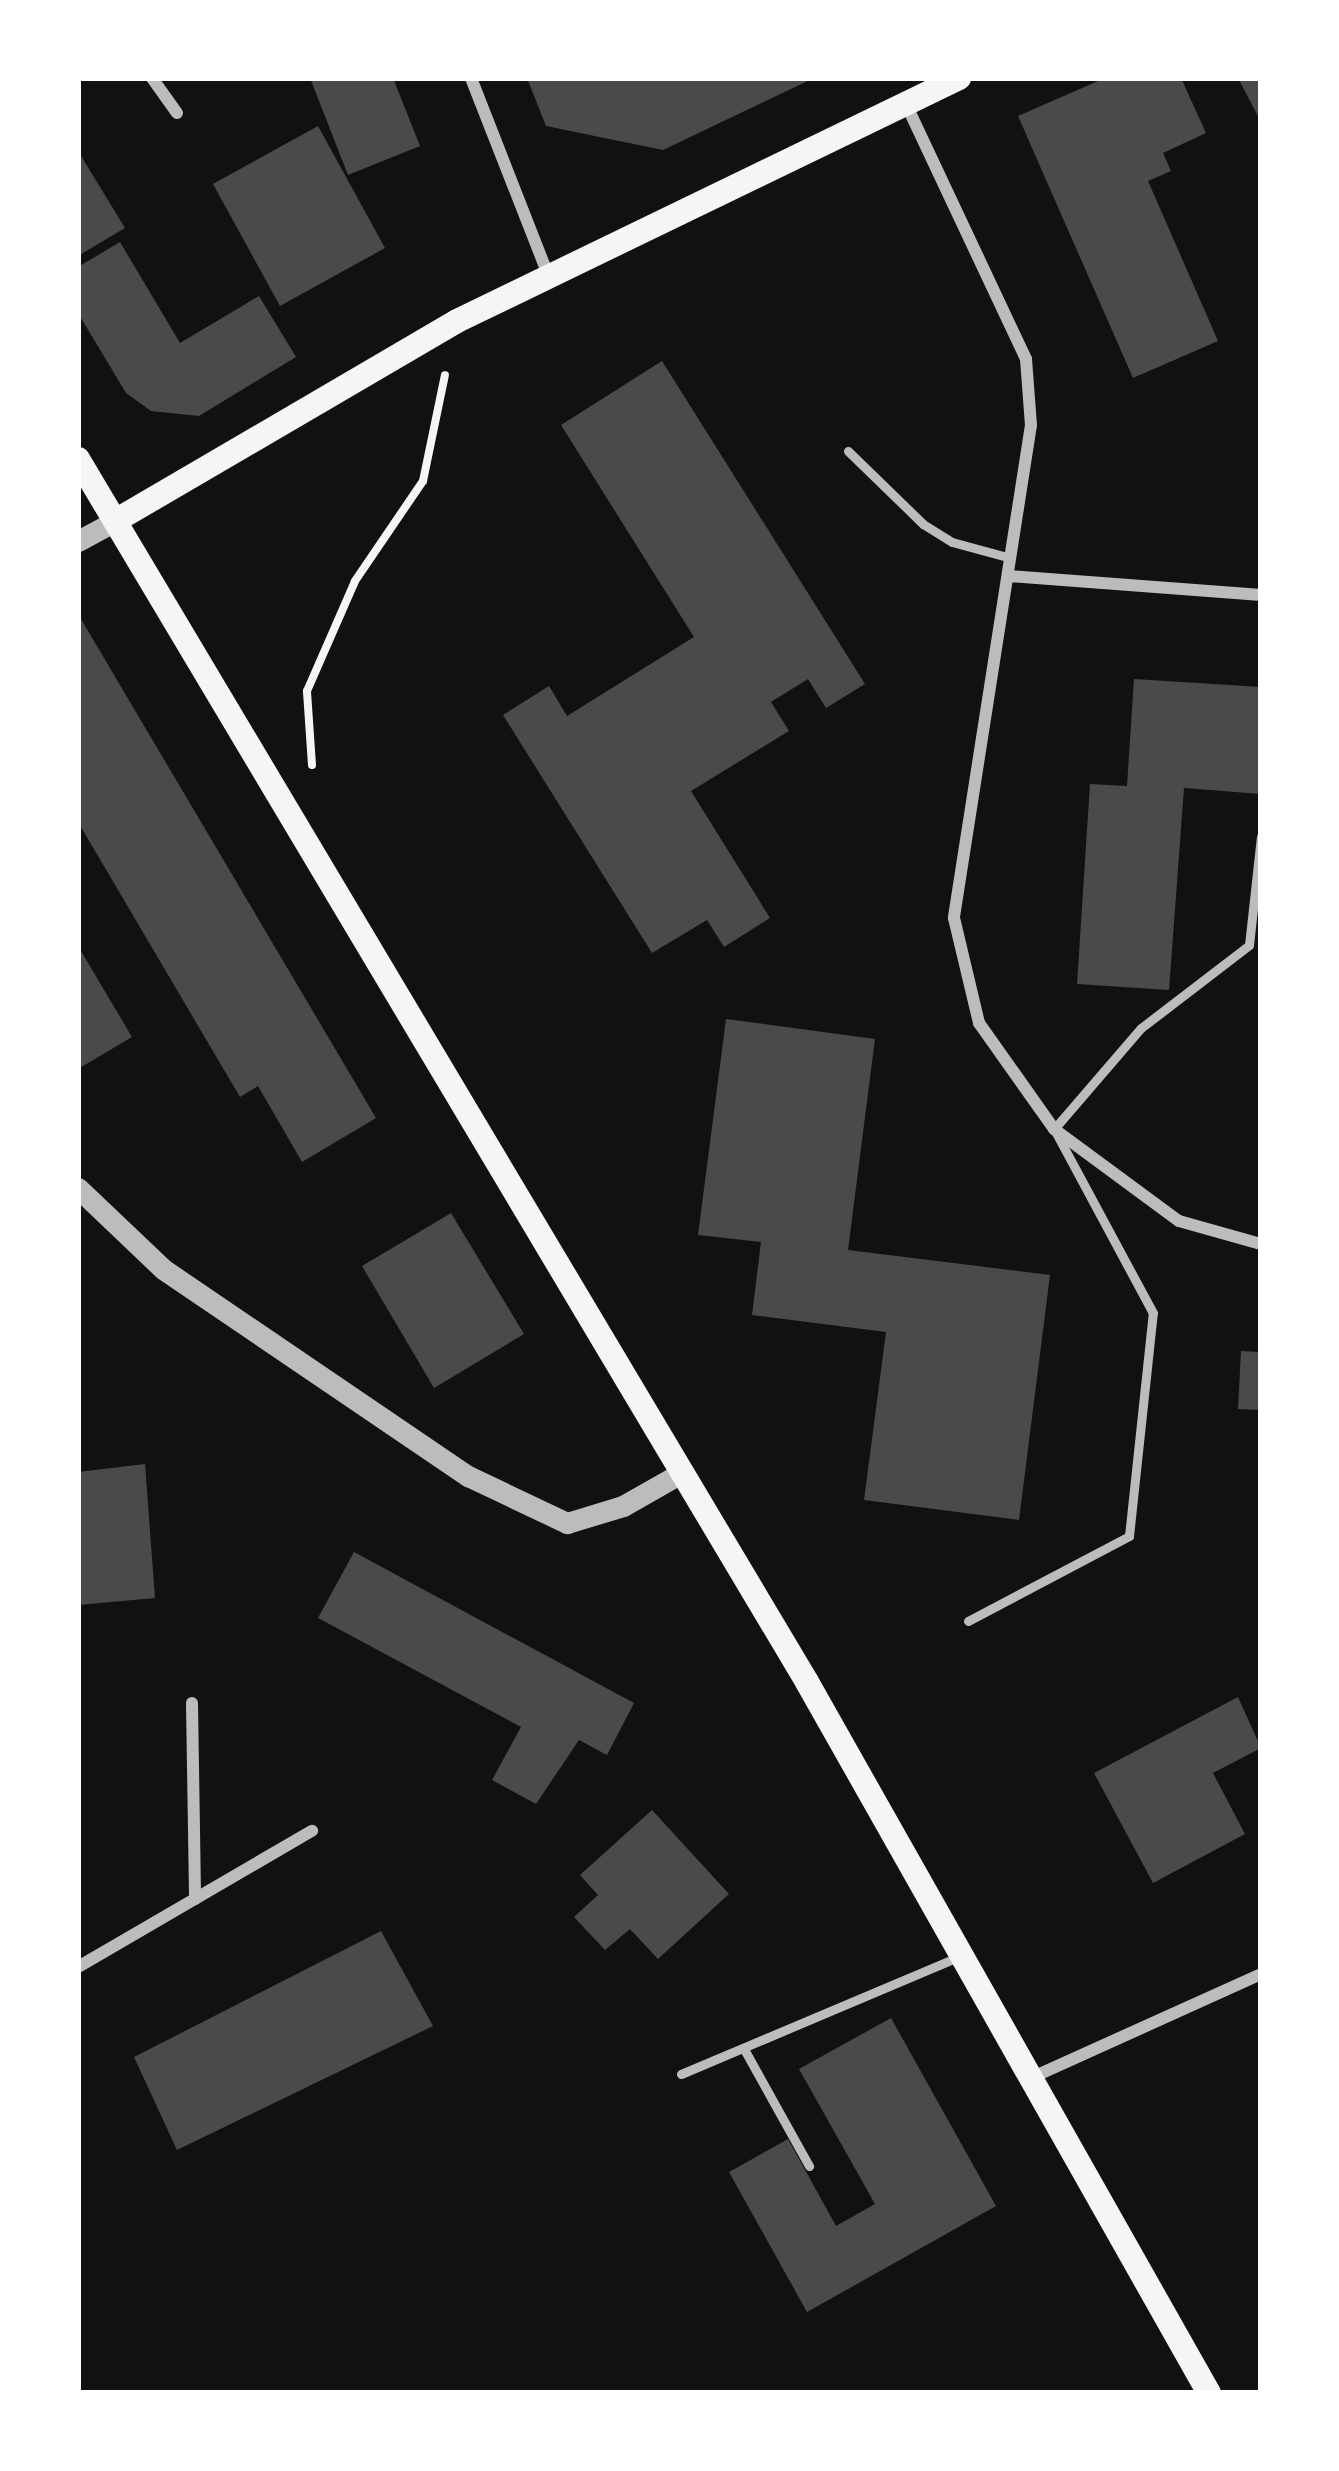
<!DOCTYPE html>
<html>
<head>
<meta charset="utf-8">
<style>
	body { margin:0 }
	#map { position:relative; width:1339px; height:2471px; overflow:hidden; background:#111; font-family:Literata,serif }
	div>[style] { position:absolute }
	.building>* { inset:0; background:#4a4a4a }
	.path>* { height:8px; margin:-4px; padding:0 4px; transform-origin:4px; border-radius:4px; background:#f5f5f5 }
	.service>* { height:9px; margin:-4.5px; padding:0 4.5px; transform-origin:4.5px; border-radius:4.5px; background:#bcbcbc }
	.minor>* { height:12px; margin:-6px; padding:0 6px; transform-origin:6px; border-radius:6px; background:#bcbcbc }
	.tertiary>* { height:21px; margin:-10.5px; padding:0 10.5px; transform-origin:10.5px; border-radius:10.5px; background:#bcbcbc }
	.secondary>* { height:24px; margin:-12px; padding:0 12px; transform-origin:12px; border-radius:12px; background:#f5f5f5 }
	span { translate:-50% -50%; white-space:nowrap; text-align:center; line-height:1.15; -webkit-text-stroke:9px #fff; paint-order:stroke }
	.frame { position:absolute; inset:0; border:81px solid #fff; pointer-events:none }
</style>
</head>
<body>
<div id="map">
	<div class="building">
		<div style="clip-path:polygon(310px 78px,393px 78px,420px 146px,348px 175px)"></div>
		<div style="clip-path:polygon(527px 78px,814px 78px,663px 150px,546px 126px)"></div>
		<div style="clip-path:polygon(1105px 78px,1181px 78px,1206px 133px,1163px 153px,1171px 171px,1148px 181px,1218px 341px,1133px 378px,1018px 116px)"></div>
		<div style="clip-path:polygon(1238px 78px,1261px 78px,1261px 122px)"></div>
		<div style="clip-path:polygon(318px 126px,385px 248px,280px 306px,213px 184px)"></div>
		<div style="clip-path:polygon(78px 151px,125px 228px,78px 256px)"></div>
		<div style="clip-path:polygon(120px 242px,180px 343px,259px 296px,296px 357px,199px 416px,151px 411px,126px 393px,78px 313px,78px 267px)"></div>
		<div style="clip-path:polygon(662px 361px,865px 684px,826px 708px,808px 679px,771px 702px,789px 731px,691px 791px,770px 918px,724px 947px,707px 920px,652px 953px,503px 715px,549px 686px,567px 716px,694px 637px,561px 425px)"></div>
		<div style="clip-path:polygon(78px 614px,376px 1118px,302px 1162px,258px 1086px,240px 1097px,78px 822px)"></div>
		<div style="clip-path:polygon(1134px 679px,1261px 687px,1261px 794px,1184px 788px,1169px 990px,1077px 984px,1090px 784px,1127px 786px)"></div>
		<div style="clip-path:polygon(78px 946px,132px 1037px,78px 1069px)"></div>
		<div style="clip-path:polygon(726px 1019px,875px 1039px,848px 1250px,1050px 1275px,1019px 1520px,864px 1500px,886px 1332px,752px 1315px,761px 1242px,698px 1235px)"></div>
		<div style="clip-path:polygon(451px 1213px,524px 1334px,434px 1388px,362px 1266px)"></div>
		<div style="clip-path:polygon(1241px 1351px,1261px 1352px,1261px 1410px,1238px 1409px)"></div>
		<div style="clip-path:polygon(145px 1464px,155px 1598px,78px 1605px,78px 1472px)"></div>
		<div style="clip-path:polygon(354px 1552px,634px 1703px,607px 1755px,579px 1740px,536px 1804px,492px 1780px,521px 1727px,318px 1618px)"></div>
		<div style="clip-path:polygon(1238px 1697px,1261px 1748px,1213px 1773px,1245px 1834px,1153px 1883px,1094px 1773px)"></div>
		<div style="clip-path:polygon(652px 1810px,729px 1894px,658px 1959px,630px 1929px,605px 1950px,574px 1917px,598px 1895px,580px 1875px)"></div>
		<div style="clip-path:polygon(381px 1931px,433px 2026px,177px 2150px,134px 2057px)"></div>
		<div style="clip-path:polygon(891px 2018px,996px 2206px,807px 2312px,729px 2172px,788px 2139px,836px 2226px,875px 2204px,799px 2069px)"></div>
	</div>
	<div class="path">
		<div style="left:312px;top:765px;width:74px;rotate:-93.9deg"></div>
		<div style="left:307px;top:691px;width:120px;rotate:-66.4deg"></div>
		<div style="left:355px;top:581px;width:121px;rotate:-55.8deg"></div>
		<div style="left:423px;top:481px;width:108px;rotate:-78.3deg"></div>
	</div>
	<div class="service">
		<div style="left:848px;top:451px;width:105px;rotate:44.2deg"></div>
		<div style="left:923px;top:524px;width:34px;rotate:32deg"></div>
		<div style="left:952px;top:542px;width:61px;rotate:15.2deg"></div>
		<div style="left:968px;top:1621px;width:182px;rotate:-27.8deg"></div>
		<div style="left:1129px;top:1536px;width:224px;rotate:-83.9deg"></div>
		<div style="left:1153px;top:1313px;width:209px;rotate:-118.3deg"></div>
		<div style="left:1054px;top:1129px;width:133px;rotate:-49.3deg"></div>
		<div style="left:1141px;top:1028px;width:136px;rotate:-37.5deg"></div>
		<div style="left:1249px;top:945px;width:109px;rotate:-83.7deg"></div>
		<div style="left:744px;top:2049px;width:134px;rotate:60.9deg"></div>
		<div style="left:681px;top:2074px;width:301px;rotate:-22.9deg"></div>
	</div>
	<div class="minor">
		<div style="left:152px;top:78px;width:43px;rotate:54.5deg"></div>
		<div style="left:471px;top:78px;width:211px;rotate:68.6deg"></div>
		<div style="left:906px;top:104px;width:282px;rotate:64.8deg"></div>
		<div style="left:1026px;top:359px;width:66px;rotate:85.7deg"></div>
		<div style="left:1031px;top:425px;width:499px;rotate:98.9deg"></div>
		<div style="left:954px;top:918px;width:108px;rotate:76.6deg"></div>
		<div style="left:979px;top:1023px;width:130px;rotate:54.7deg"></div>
		<div style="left:1054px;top:1129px;width:155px;rotate:36.4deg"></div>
		<div style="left:1179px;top:1221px;width:85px;rotate:15.7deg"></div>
		<div style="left:1008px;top:576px;width:254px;rotate:4.3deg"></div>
		<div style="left:192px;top:1703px;width:196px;rotate:89.1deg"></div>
		<div style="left:78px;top:1967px;width:271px;rotate:-30.2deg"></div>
		<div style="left:1033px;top:2077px;width:250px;rotate:-24.3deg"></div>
	</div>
	<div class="tertiary">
		<div style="left:78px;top:541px;width:42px;rotate:-28.4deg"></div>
		<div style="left:78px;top:1188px;width:117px;rotate:43.6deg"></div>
		<div style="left:163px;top:1269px;width:369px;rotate:34.2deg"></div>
		<div style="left:468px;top:1476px;width:110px;rotate:25.4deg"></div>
		<div style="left:567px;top:1523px;width:59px;rotate:-16.9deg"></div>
		<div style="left:623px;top:1506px;width:67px;rotate:-29.6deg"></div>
	</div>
	<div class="secondary">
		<div style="left:78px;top:459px;width:1424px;rotate:59.2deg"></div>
		<div style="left:807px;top:1682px;width:817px;rotate:60.52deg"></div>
		<div style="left:115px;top:521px;width:396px;rotate:-30.3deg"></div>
		<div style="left:457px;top:321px;width:558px;rotate:-25.83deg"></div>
	</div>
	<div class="frame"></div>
</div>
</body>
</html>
